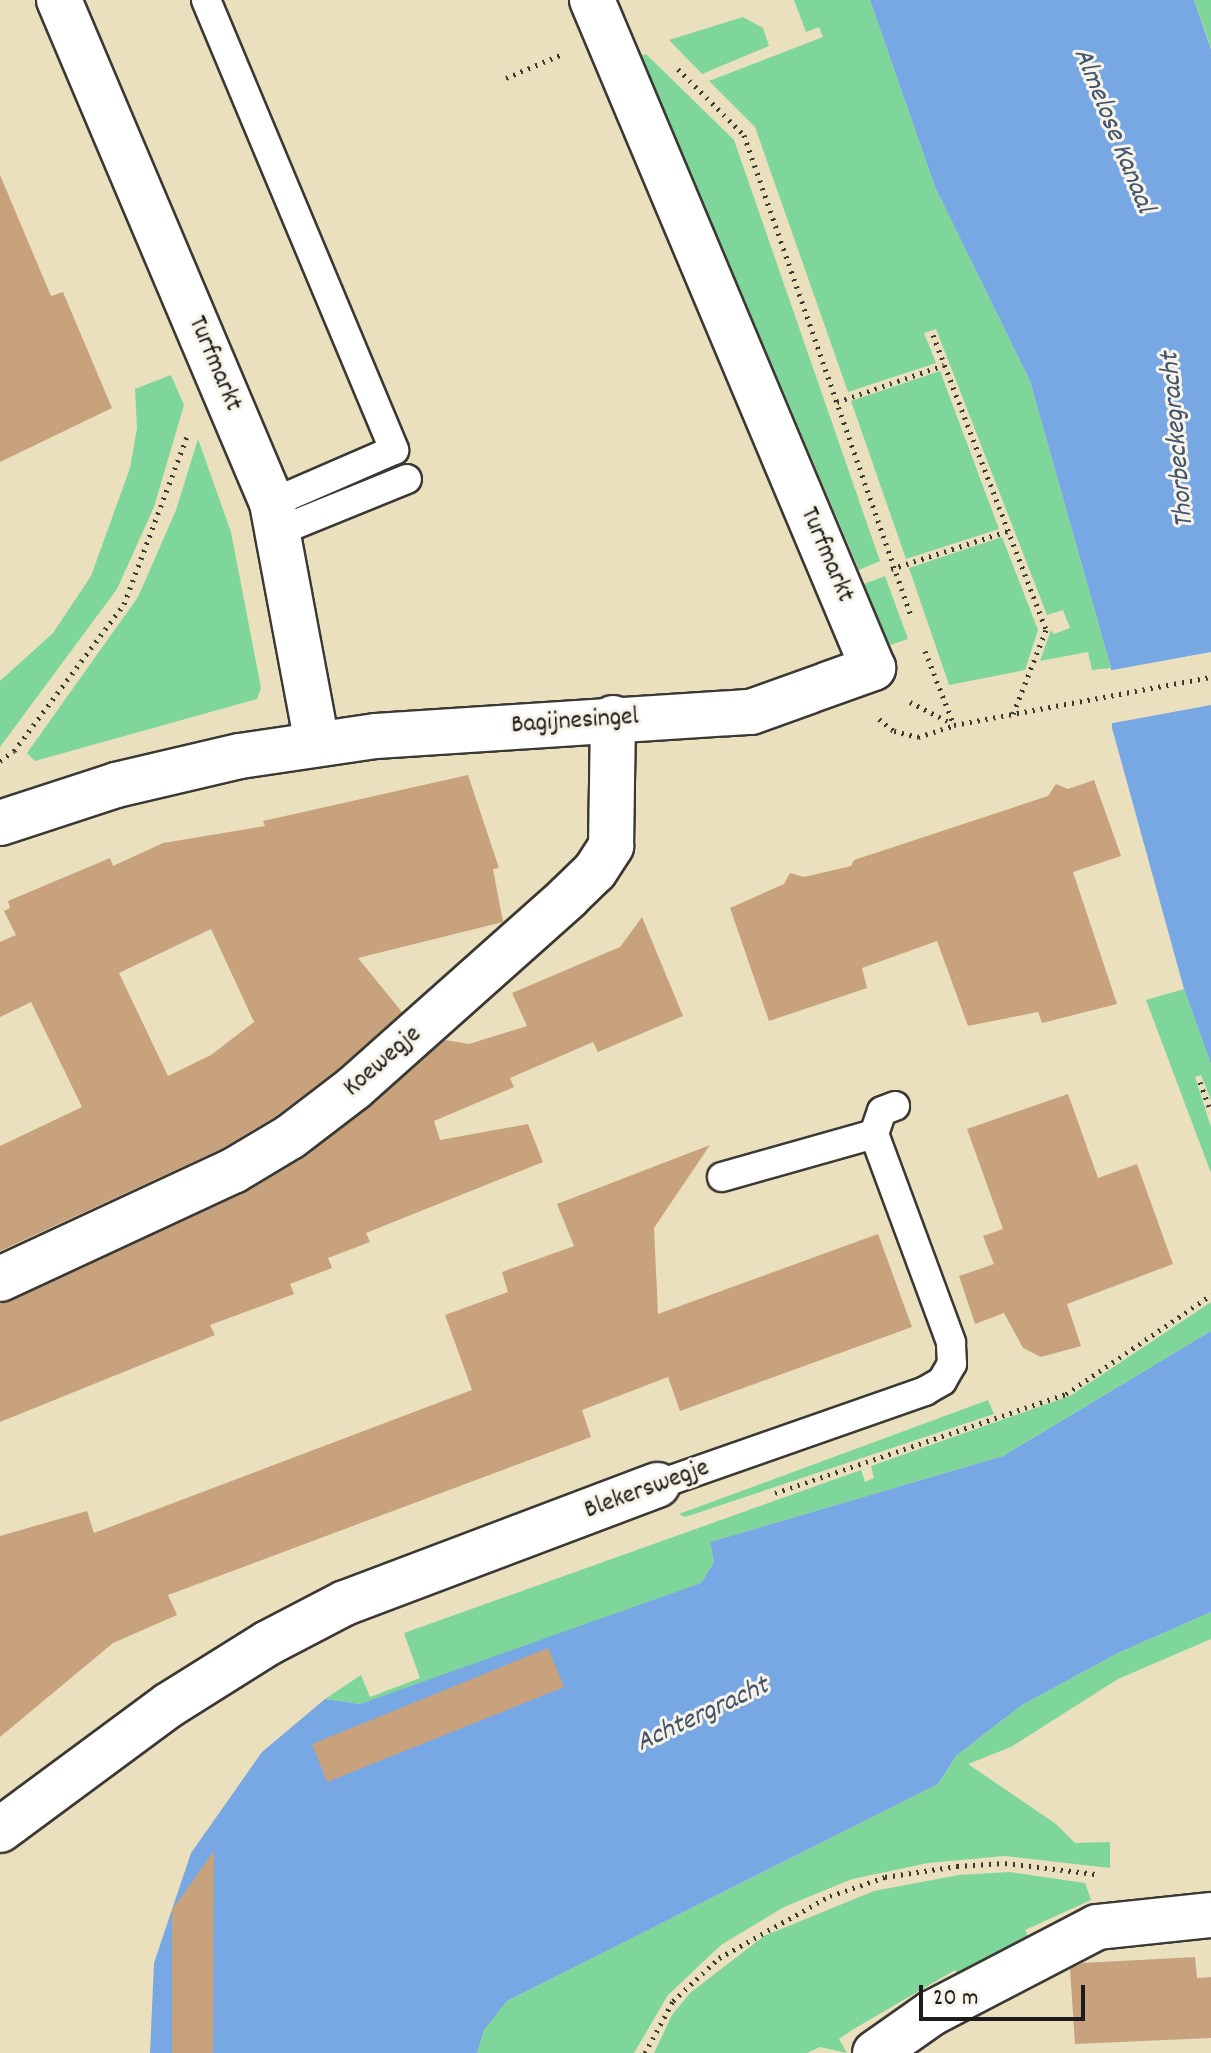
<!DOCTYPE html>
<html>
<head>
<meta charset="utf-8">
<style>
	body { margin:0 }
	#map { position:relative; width:1211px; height:2053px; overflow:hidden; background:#ebe0be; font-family:Dekko,sans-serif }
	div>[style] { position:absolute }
	.green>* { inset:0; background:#7fd69a }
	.water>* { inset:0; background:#78a8e3 }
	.pier>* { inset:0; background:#ebe0be }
	.building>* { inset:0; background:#c7a27d }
	.path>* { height:5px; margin-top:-2.5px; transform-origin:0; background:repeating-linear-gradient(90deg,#3b3934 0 2px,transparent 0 8px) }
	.roads { filter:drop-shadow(2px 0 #3b3934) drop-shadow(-2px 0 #3b3934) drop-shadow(0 2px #3b3934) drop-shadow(0 -2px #3b3934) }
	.lane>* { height:28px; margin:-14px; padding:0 14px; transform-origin:14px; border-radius:14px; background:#fff }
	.street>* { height:44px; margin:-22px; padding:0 22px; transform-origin:22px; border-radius:22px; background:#fff }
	span { translate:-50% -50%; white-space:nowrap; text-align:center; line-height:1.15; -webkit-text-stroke:6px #f7f3e8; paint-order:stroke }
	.street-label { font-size:26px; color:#1c1c1c }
	.water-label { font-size:28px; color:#41546c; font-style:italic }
	.scale { position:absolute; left:919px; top:1985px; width:166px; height:36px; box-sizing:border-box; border:4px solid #1c1c1c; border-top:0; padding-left:10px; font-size:24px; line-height:28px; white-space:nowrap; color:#1c1c1c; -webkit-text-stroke:6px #f7f3e8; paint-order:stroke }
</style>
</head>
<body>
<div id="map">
	<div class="green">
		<div style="clip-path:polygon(794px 0,870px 0,935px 187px,1030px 381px,1111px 668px,1092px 670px,1088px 652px,1040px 661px,1051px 630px,1054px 634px,1070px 628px,1063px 610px,1047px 615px,936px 329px,924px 333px,936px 363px,848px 392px,755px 127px,709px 81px,823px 37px,819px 27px,806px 32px)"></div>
		<div style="clip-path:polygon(1194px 0,1211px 0,1211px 48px,1206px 33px)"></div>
		<div style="clip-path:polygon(743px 17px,763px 28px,769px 46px,702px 74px,669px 40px)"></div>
		<div style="clip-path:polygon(646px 54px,734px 140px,880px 561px,859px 570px,641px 56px)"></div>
		<div style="clip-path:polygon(940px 371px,999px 529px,906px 559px,851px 401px)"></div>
		<div style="clip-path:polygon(171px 375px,184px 405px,154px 507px,117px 589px,0 747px,0 681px,53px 633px,91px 576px,130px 468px,137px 428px,135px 389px)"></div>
		<div style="clip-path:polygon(198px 439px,231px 532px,261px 688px,257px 699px,35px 761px,27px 753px,138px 597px,176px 510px)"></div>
		<div style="clip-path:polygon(1002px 537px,1038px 630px,1025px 670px,949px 685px,909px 568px)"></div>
		<div style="clip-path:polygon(885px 576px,908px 639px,890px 645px,864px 584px)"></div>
		<div style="clip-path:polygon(1184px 989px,1211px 1064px,1211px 1100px,1201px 1075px,1195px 1077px,1211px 1127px,1211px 1173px,1146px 1000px)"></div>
		<div style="clip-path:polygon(1211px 1302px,1211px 1331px,1003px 1456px,710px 1542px,714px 1562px,701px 1583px,550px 1638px,360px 1704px,325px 1699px,361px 1675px,370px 1697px,420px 1678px,404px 1633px,861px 1470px,865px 1482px,874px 1478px,871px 1466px,1070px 1396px)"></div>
		<div style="clip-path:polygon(988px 1400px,994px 1414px,685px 1517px,679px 1514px)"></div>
		<div style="clip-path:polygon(1211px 1612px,1211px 1639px,1118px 1679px,1011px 1747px,968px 1764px,1056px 1824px,1075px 1843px,1110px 1842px,1110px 1868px,1005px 1856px,928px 1863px,852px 1879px,784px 1907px,721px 1945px,668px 1995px,634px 2053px,477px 2053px,484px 2030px,507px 2001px,938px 1784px,956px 1756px,1022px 1705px,1118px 1653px)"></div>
		<div style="clip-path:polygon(1010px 1872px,1085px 1883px,1091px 1900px,1025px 1930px,1030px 1940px,962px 1980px,955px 1970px,852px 2030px,839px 2039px,847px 2053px,820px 2047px,807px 2053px,654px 2053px,672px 2015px,690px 1993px,764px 1936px,874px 1891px,959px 1875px)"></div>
	</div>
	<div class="water">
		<div style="clip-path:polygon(870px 0,1194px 0,1211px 49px,1211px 1064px,1184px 989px,1112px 728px,1111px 668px,1030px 381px,935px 187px)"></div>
		<div style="clip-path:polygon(1211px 1331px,1211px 1612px,1118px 1653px,1022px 1705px,956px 1756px,938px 1784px,507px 2001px,484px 2030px,477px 2053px,150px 2053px,154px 1963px,191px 1853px,262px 1752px,325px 1699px,360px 1704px,701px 1583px,714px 1562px,710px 1542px,1003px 1456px)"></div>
	</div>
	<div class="pier">
		<div style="clip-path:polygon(1211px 652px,1211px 705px,1108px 724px,1107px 671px)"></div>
	</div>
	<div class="building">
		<div style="clip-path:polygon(0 175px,51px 296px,63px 292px,112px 408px,0 462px)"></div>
		<div style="clip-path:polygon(evenodd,468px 775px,499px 868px,493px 869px,503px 922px,358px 958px,402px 1012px,338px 1069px,276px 1116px,221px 1149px,0 1251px,0 1146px,82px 1107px,31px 1002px,0 1017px,0 942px,16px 935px,4px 911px,10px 908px,8px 901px,110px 858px,113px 866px,163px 843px,265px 826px,263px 821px,468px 775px,211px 929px,254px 1022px,211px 1055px,168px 1076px,119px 973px,211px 929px)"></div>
		<div style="clip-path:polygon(1094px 780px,1121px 856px,1073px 872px,1117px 1004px,1042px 1023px,1038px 1012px,968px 1026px,937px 941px,862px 968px,867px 988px,769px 1021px,730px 908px,784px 884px,790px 873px,804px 877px,851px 866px,854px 860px,1048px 796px,1056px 784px,1068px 789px)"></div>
		<div style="clip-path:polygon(642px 917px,683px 1016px,598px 1052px,593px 1042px,510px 1078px,514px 1087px,434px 1121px,440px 1140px,528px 1124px,543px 1162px,366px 1233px,370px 1242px,328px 1258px,332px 1268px,290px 1284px,294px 1294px,210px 1325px,215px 1335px,0 1422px,0 1304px,246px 1192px,305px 1157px,445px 1040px,469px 1044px,527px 1026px,512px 993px,620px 947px)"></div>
		<div style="clip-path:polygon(1068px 1094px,1098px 1178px,1137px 1164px,1173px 1264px,1067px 1304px,1081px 1346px,1041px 1357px,1023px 1348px,1004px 1313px,975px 1324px,959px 1276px,994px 1264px,983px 1236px,1003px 1229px,967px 1129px)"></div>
		<div style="clip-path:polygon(710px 1145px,654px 1228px,658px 1314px,878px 1234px,912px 1327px,680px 1411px,668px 1377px,582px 1410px,591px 1437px,168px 1595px,177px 1615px,113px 1643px,0 1737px,0 1536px,87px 1511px,94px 1533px,472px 1390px,445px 1315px,508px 1292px,502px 1272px,574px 1246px,557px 1204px)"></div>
		<div style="clip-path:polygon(548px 1648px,564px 1687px,327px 1782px,312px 1744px)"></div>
		<div style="clip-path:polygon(214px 1851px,213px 2053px,172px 2053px,172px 1910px)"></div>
		<div style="clip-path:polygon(1195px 1957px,1197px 1978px,1211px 1977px,1211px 2038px,1075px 2044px,1070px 1969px,1083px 1963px)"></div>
	</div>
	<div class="path">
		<div style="left:678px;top:69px;width:93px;rotate:45deg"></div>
		<div style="left:744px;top:135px;width:509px;rotate:70.85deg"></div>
		<div style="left:506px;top:78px;width:59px;rotate:-23.1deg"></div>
		<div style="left:933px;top:335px;width:316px;rotate:69deg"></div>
		<div style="left:1046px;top:630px;width:90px;rotate:111.4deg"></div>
		<div style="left:837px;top:402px;width:113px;rotate:-19.1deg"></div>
		<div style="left:891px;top:569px;width:123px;rotate:-18deg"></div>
		<div style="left:925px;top:651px;width:79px;rotate:68.6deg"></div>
		<div style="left:910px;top:702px;width:48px;rotate:27.1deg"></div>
		<div style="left:879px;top:719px;width:19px;rotate:39deg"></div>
		<div style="left:894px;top:731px;width:25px;rotate:14deg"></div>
		<div style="left:918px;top:737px;width:38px;rotate:-18deg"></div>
		<div style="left:954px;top:725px;width:261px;rotate:-10.6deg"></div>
		<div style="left:0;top:761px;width:17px;rotate:-36deg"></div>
		<div style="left:14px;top:751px;width:184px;rotate:-53.2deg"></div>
		<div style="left:124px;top:604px;width:182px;rotate:-69.4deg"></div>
		<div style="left:1200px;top:1082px;width:32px;rotate:70deg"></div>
		<div style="left:775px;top:1493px;width:307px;rotate:-18.8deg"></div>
		<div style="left:1066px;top:1394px;width:176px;rotate:-34.3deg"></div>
		<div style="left:645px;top:2053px;width:59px;rotate:-61.7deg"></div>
		<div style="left:673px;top:2001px;width:63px;rotate:-43.1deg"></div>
		<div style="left:719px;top:1958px;width:127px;rotate:-29.2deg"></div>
		<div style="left:830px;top:1896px;width:58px;rotate:-19.1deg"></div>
		<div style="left:885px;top:1877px;width:73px;rotate:-8.7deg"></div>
		<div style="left:957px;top:1866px;width:48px;rotate:-3.6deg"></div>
		<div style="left:1005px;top:1863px;width:91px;rotate:7deg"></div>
	</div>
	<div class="roads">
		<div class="lane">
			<div style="left:206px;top:0;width:488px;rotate:67.3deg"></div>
			<div style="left:394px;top:450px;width:133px;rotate:156.5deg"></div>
			<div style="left:279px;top:531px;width:138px;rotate:-22.1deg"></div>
			<div style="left:874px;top:1134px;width:24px;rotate:-71deg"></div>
			<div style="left:882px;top:1111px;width:14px;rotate:-21deg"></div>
			<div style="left:657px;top:1485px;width:284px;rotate:-19.3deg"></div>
			<div style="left:925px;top:1391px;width:20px;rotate:-30deg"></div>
			<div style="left:942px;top:1381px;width:20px;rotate:-60deg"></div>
			<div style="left:952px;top:1364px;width:22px;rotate:-93deg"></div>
			<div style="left:951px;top:1342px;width:222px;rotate:-110.3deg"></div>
			<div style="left:874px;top:1134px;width:158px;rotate:164.2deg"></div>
		</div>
		<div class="street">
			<div style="left:59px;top:0;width:546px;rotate:67.05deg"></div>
			<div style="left:272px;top:503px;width:244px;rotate:79.4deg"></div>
			<div style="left:0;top:823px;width:122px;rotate:-18.1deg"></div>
			<div style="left:116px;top:785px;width:127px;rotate:-13.2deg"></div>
			<div style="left:240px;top:756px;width:137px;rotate:-8.4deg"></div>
			<div style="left:376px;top:736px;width:376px;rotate:-3.7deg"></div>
			<div style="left:751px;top:712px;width:130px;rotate:-19.8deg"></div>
			<div style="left:873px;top:668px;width:725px;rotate:-112.81deg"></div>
			<div style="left:0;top:1279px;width:257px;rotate:-24.9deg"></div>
			<div style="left:233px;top:1171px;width:66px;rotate:-30.8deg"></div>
			<div style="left:290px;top:1137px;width:81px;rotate:-37.4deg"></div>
			<div style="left:354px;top:1088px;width:287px;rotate:-41.7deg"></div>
			<div style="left:568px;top:897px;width:37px;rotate:-44deg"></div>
			<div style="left:595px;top:871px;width:30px;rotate:-57deg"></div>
			<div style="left:611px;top:846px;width:128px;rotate:-89.1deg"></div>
			<div style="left:0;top:1830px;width:210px;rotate:-36.5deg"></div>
			<div style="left:169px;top:1705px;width:117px;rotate:-32.1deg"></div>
			<div style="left:268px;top:1643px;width:87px;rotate:-27.5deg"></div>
			<div style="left:345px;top:1603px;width:334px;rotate:-20.7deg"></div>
			<div style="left:875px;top:2053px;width:70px;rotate:-35.1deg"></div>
			<div style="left:932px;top:2013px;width:186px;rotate:-27.5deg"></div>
			<div style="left:1097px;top:1927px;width:115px;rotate:-6deg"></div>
		</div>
	</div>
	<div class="street-label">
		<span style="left:214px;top:364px;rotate:67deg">Turfmarkt</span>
		<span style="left:826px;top:555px;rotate:67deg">Turfmarkt</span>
		<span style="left:575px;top:722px;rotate:-4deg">Bagijnesingel</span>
		<span style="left:383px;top:1062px;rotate:-41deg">Koewegje</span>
		<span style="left:647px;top:1490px;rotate:-20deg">Blekerswegje</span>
	</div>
	<div class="water-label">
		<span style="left:1112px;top:131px;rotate:68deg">Almelose Kanaal</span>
		<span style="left:1179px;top:440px;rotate:-95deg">Thorbeckegracht</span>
		<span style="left:703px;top:1716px;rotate:-25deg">Achtergracht</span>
	</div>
	<div class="scale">20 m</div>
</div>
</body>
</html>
